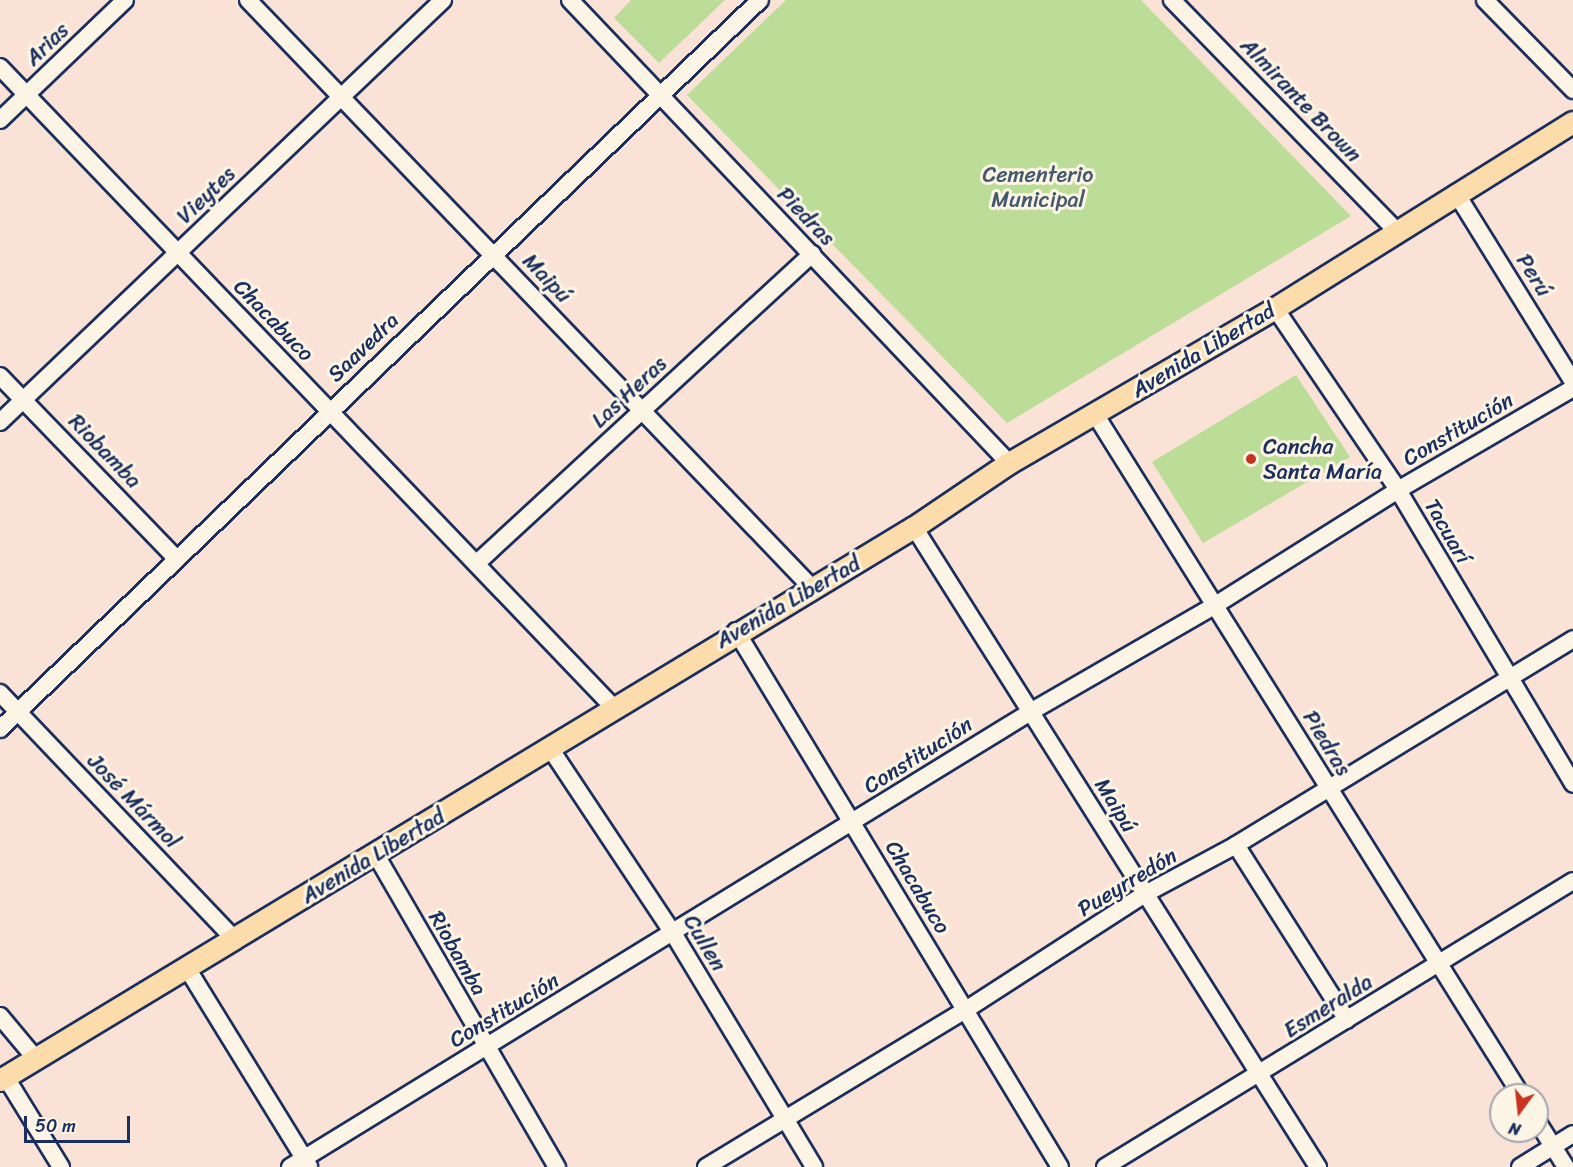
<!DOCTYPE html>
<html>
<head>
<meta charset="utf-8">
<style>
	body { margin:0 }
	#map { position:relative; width:1573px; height:1167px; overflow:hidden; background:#fae3d6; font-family:Sriracha,sans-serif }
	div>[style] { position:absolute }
	.green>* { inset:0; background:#bcdd97 }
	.roads { filter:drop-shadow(2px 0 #1b2f5e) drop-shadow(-2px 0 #1b2f5e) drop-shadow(0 2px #1b2f5e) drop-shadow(0 -2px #1b2f5e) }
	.minor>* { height:16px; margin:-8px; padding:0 8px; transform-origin:8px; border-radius:8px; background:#fcf5e5 }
	.major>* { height:21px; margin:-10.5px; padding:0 10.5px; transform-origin:10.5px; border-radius:10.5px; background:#fcdcab }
	.dots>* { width:16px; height:16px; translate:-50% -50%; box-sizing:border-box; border:3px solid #fcf5e5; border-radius:50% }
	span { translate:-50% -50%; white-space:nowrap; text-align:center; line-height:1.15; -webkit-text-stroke:6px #fcf5e5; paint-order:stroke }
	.street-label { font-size:22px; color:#1b2f5e }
	.park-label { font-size:22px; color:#435a6c }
	.poi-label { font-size:22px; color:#1b2f5e }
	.left { translate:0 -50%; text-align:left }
	.north { position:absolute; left:1489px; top:1083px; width:60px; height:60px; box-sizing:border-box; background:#fcf5e5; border:2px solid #a2a6af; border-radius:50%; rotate:195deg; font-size:16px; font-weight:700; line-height:24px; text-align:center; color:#1b2f5e }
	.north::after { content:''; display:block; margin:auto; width:21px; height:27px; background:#c8321e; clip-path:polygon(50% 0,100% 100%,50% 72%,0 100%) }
	.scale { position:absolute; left:24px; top:1116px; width:106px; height:27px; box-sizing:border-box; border:3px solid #1b2f5e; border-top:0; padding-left:8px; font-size:18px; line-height:21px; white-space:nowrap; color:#1b2f5e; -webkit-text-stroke:4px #fcf5e5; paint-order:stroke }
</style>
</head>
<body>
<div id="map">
	<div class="green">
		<div style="clip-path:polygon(631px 0,725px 0,659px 63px,614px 18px)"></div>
		<div style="clip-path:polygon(786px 0,1141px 0,1351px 216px,1007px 423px,687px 95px)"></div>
		<div style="clip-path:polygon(1296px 375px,1350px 457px,1203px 543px,1152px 462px)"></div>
	</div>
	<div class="roads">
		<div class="minor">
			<div style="left:248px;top:0;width:816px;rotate:46.19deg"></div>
			<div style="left:570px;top:0;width:638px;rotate:46.52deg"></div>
			<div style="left:1172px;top:0;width:322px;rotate:45.8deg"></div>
			<div style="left:1485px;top:0;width:126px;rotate:45.6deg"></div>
			<div style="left:0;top:67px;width:889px;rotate:46.23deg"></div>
			<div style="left:0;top:120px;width:173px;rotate:-43.8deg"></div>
			<div style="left:1456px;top:193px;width:222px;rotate:58.2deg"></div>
			<div style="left:1275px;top:308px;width:220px;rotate:55.9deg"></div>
			<div style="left:1398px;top:490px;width:342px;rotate:59.2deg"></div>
			<div style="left:0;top:376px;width:253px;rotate:46deg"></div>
			<div style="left:1095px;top:414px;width:803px;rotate:57.97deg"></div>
			<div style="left:0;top:422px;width:612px;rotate:-43.61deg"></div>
			<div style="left:914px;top:527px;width:757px;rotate:57.74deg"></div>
			<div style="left:477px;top:563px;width:456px;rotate:-42.7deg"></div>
			<div style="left:736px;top:631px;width:626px;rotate:58.85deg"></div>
			<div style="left:0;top:693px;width:341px;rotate:46.4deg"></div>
			<div style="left:0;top:729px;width:1053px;rotate:-43.81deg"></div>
			<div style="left:550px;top:748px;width:222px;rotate:56.4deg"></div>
			<div style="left:673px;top:933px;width:273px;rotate:58.9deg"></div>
			<div style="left:1236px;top:845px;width:207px;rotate:57.6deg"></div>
			<div style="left:376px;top:855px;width:361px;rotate:59.9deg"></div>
			<div style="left:187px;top:968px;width:233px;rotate:58.4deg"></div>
			<div style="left:0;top:1016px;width:56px;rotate:50.1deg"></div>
			<div style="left:5px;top:1076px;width:107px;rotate:58.4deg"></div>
			<div style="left:1537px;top:1121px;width:54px;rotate:57.8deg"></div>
			<div style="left:290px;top:1167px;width:871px;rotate:-31.57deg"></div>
			<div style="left:1032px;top:711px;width:214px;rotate:-30deg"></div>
			<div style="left:1217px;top:604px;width:214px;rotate:-32.2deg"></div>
			<div style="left:1398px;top:490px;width:203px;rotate:-30.2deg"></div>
			<div style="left:706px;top:1167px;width:305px;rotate:-31.2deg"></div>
			<div style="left:967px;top:1009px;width:212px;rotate:-32.9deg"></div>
			<div style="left:1145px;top:894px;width:103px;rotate:-28.3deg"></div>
			<div style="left:1236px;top:845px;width:395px;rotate:-31.4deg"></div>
			<div style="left:1105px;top:1167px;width:548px;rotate:-31.43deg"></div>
			<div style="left:1520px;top:1167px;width:62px;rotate:-31.9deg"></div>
		</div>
		<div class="major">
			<div style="left:0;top:1080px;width:1068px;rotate:-31.18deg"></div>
			<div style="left:914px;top:527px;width:115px;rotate:-34deg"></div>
			<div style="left:1009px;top:463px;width:308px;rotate:-30.2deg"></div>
			<div style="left:1275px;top:308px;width:351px;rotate:-32deg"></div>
		</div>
	</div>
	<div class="dots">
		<div style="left:1251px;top:459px;background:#c8321e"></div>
	</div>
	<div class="street-label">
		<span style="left:47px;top:44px;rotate:-44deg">Arias</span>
		<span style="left:1301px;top:100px;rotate:46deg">Almirante Brown</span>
		<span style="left:206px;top:195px;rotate:-44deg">Vieytes</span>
		<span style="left:806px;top:216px;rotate:46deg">Piedras</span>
		<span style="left:1534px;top:275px;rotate:58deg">Perú</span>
		<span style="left:547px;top:278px;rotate:46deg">Maipú</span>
		<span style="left:274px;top:320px;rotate:46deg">Chacabuco</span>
		<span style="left:363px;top:347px;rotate:-44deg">Saavedra</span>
		<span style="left:1203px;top:350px;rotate:-31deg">Avenida Libertad</span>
		<span style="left:629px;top:392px;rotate:-43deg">Las Heras</span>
		<span style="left:1458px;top:429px;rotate:-30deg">Constitución</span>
		<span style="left:105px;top:451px;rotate:46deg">Riobamba</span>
		<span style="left:1448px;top:531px;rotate:60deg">Tacuarí</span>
		<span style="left:788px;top:602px;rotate:-30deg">Avenida Libertad</span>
		<span style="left:1327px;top:743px;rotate:59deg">Piedras</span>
		<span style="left:918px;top:755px;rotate:-32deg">Constitución</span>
		<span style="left:134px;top:801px;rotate:46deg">José Mármol</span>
		<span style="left:1116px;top:805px;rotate:58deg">Maipú</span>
		<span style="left:373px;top:856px;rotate:-31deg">Avenida Libertad</span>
		<span style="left:1127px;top:882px;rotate:-31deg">Pueyrredón</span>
		<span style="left:918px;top:887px;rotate:59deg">Chacabuco</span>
		<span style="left:705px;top:943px;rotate:59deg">Cullen</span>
		<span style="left:458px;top:953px;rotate:60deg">Riobamba</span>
		<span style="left:1328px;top:1006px;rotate:-32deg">Esmeralda</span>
		<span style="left:504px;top:1010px;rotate:-31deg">Constitución</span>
	</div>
	<div class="park-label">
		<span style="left:1038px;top:187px">Cementerio<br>Municipal</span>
	</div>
	<div class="poi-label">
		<span class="left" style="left:1263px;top:459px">Cancha<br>Santa María</span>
	</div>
	<div class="north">N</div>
	<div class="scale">50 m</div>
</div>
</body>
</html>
